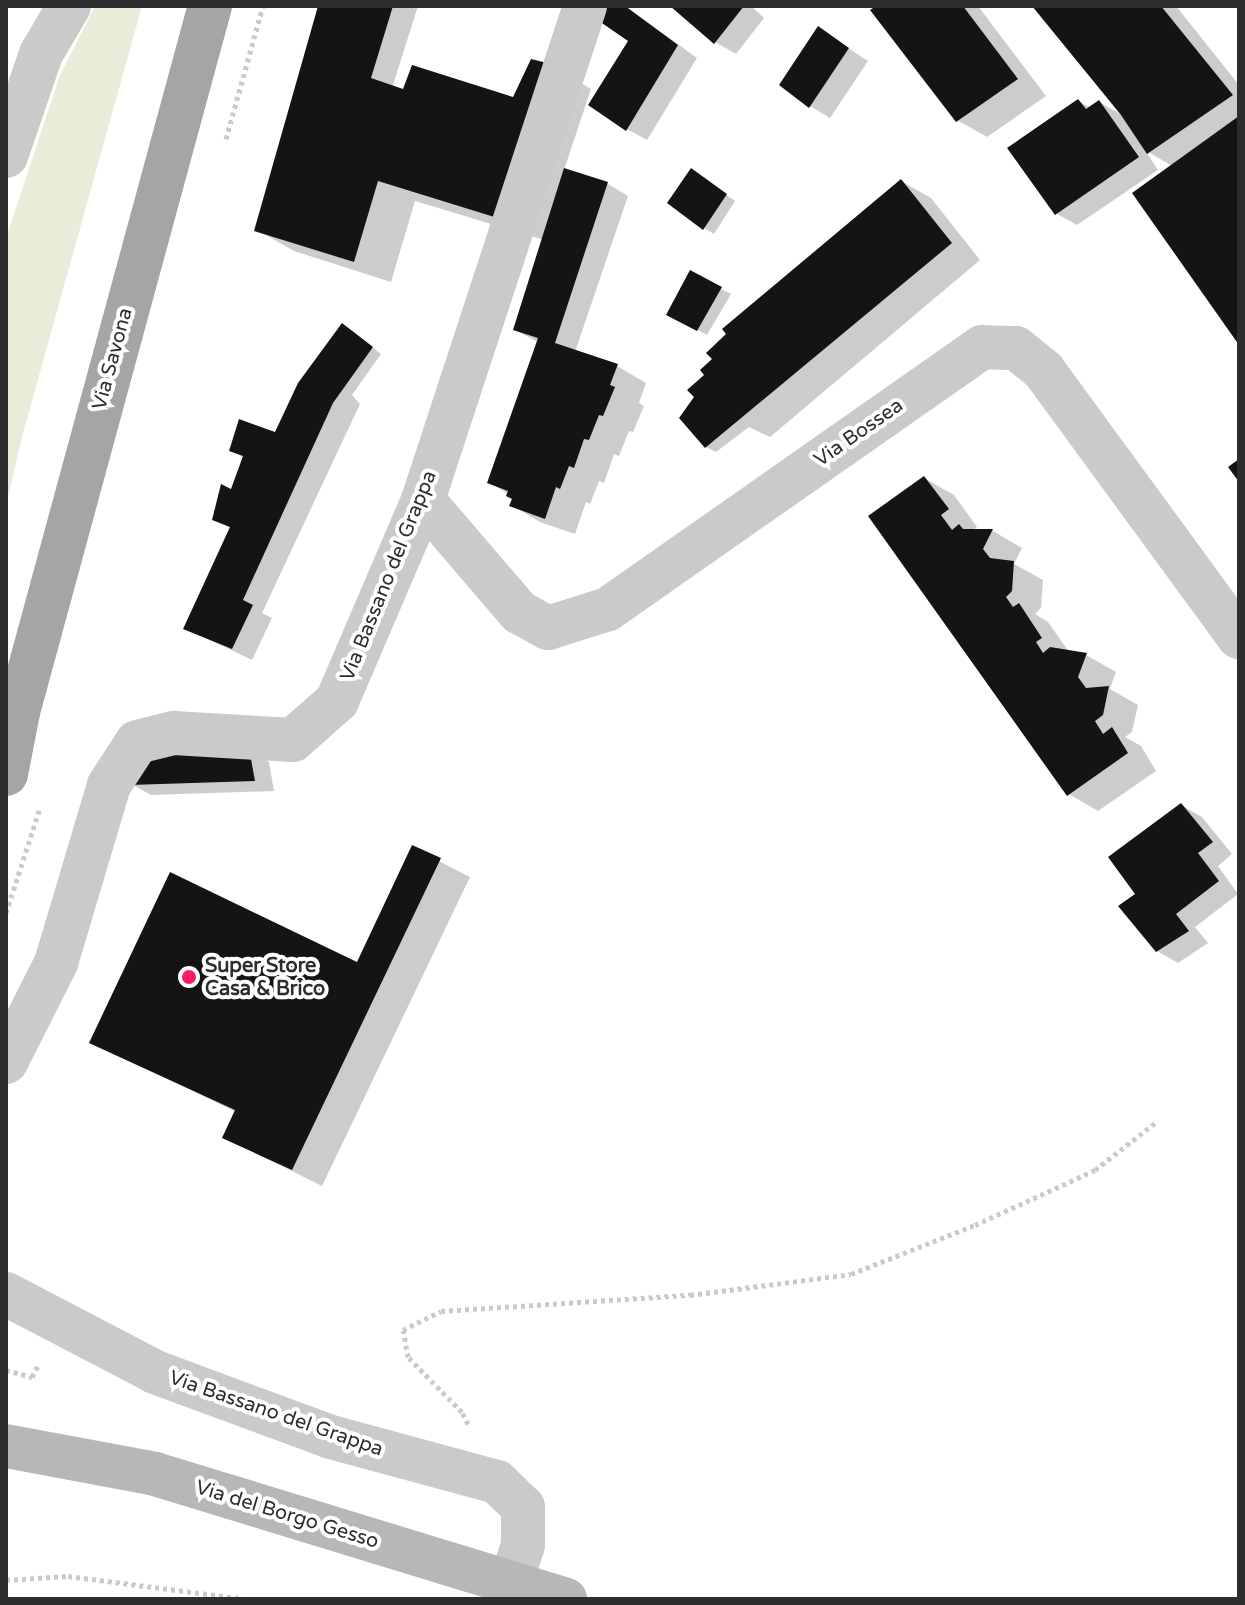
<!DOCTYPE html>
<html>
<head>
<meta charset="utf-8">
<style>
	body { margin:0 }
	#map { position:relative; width:1245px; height:1605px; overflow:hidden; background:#fff; font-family:"Varela Round",sans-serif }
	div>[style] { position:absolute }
	.green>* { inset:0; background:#e8ecd9 }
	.shadow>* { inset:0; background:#0003 }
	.building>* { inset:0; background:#141414 }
	.path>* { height:5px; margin-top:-2.5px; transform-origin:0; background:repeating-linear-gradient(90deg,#cacaca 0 4px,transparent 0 8px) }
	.minor>* { height:44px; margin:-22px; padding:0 22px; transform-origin:22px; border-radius:22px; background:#cacaca }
	.secondary>* { height:44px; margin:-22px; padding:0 22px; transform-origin:22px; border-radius:22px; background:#b7b7b7 }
	.primary>* { height:44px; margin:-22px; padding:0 22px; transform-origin:22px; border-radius:22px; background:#a5a5a5 }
	.dots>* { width:22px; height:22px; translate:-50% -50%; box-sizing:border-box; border:4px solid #fff; border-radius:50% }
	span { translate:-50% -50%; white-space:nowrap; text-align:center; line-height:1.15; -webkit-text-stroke:8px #fff; paint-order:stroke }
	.street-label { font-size:20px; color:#2d2d2d }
	.poi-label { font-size:20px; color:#2d2d2d; font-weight:700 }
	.left { translate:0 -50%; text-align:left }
	.frame { position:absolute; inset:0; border:8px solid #2d2d2d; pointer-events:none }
</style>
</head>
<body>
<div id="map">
	<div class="green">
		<div style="clip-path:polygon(95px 6px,142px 6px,22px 437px,6px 506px,6px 238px,60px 75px)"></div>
	</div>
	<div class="shadow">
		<div style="clip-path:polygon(327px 6px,418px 6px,392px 88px,515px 99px,554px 67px,591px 89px,564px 170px,608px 184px,628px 196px,575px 352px,617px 366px,646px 383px,639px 403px,644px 406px,633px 432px,629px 431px,619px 456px,614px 454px,604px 483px,599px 481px,590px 504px,586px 502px,575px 534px,540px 522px,511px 505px,514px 498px,489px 482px,538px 342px,515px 330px,544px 240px,415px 201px,391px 282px,294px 251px,257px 230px)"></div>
		<div style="clip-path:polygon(625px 6px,697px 58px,647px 140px,627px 129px,631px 41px)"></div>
		<div style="clip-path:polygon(673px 6px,751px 6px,764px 18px,736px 54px,715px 42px)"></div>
		<div style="clip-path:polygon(879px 6px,978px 6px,1046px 96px,987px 137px,957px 120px)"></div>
		<div style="clip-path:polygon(1034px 6px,1176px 6px,1239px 85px,1239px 341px,1172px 166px,1145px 150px,1158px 170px,1077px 225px,1057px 214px,1078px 101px,1091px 108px,1099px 102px,1124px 116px)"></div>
		<div style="clip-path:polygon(819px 29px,868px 61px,830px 118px,810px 106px)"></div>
		<div style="clip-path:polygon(701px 177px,735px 201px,714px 234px,704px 228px)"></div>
		<div style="clip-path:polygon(901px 181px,931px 198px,980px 260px,770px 437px,749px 427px,716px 452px,706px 447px,687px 406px,695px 399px,690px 390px,706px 376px,729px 334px)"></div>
		<div style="clip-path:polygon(691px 273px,731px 294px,707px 335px,669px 314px)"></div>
		<div style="clip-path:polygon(352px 331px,381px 354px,352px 395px,360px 404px,262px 613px,272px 618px,252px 660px,185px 628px,232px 529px,214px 519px,232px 492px,244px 458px,231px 450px,276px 435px)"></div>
		<div style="clip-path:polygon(924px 478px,954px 495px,977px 527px,972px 531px,993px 531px,1022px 548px,1014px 564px,1043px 580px,1041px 608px,1035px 614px,1048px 622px,1069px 652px,1086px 655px,1116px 672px,1110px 689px,1138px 705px,1132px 732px,1125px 737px,1141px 746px,1156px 771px,1098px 811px,1069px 794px,870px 516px)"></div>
		<div style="clip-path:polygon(248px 750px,269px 762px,274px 791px,151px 795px,131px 784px)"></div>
		<div style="clip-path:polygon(1181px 805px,1202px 817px,1232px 854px,1218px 866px,1238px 894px,1195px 927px,1208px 943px,1178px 963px,1157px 951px,1137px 894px)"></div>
		<div style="clip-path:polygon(413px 848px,470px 877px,322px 1186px,225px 1138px,236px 1112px,92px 1042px,358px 964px)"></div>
	</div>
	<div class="building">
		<div style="clip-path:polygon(318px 6px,393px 6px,371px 78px,403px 89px,412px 65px,513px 97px,531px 59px,555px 65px,504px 220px,378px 181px,354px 262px,254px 231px)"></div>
		<div style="clip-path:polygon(603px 6px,625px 6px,678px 45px,626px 131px,588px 105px,628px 41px,596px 19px)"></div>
		<div style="clip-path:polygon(670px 6px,744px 6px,714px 44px)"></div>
		<div style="clip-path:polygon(876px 6px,963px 6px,1018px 79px,956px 122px,870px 10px)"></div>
		<div style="clip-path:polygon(1032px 6px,1161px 6px,1233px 95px,1147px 154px,1121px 115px)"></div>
		<div style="clip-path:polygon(818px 26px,849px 48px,809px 108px,779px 85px)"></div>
		<div style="clip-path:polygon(1078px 99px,1086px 109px,1099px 100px,1139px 157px,1055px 215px,1007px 148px)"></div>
		<div style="clip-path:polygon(1239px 116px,1239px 345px,1132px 193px)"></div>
		<div style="clip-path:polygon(564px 168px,608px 182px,555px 343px,618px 364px,610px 385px,615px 387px,603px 416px,599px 415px,589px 440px,584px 439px,574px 468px,569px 466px,560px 489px,556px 487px,545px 519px,509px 506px,512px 499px,506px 496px,508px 491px,487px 483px,538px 338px,513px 330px)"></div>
		<div style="clip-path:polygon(691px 168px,727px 194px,703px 230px,667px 203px)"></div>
		<div style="clip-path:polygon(901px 179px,952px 243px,705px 448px,679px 418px,694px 397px,687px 390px,704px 375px,700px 370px,712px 359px,706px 353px,726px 334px,722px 329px)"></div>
		<div style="clip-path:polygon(690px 270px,722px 287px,697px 331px,666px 315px)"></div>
		<div style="clip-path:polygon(342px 323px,373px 347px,333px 403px,243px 600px,253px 605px,232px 649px,183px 629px,230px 527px,212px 520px,221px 484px,231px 489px,243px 456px,229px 451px,239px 419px,275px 432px,298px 383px)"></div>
		<div style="clip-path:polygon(1239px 459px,1239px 482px,1228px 467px)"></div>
		<div style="clip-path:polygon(924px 476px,949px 509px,941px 515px,952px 530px,959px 524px,963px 529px,993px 529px,983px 549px,990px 558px,1014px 561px,1012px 591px,1006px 597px,1013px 607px,1019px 603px,1042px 638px,1036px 642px,1043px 653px,1050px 647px,1087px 653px,1078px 677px,1086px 688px,1109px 686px,1103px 715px,1095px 721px,1103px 734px,1112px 727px,1128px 753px,1067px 796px,868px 516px)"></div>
		<div style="clip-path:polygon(249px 748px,255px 781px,129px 785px,155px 751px)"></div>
		<div style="clip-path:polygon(1181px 803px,1213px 842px,1198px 853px,1219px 881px,1176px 914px,1189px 931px,1156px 952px,1118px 906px,1135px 894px,1108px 857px)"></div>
		<div style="clip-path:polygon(412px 845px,441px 858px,292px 1170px,222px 1138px,235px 1110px,89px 1043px,170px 872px,357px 962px)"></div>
	</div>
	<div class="path">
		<div style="left:226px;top:139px;width:138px;rotate:-74.5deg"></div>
		<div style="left:6px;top:913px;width:110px;rotate:-72.1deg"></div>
		<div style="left:6px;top:1370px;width:27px;rotate:15deg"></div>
		<div style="left:32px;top:1377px;width:15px;rotate:-62deg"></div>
		<div style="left:468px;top:1424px;width:13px;rotate:-117deg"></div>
		<div style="left:462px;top:1412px;width:77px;rotate:-134.5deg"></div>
		<div style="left:408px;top:1357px;width:27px;rotate:-100deg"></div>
		<div style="left:403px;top:1330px;width:42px;rotate:-26.6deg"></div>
		<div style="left:441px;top:1311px;width:250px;rotate:-3.7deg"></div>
		<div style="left:690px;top:1295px;width:162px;rotate:-7.4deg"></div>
		<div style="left:851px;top:1274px;width:133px;rotate:-21.6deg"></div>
		<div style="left:975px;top:1225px;width:132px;rotate:-24.6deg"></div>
		<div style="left:1095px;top:1170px;width:76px;rotate:-38.1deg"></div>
		<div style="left:6px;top:1580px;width:62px;rotate:-3.7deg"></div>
		<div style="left:68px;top:1576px;width:179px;rotate:7.4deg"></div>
	</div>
	<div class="minor">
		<div style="left:6px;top:156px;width:108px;rotate:-71.1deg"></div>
		<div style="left:41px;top:54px;width:56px;rotate:-59.7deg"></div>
		<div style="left:423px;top:500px;width:148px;rotate:49.4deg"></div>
		<div style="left:519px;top:612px;width:33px;rotate:29deg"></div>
		<div style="left:548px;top:628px;width:63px;rotate:-17.6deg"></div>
		<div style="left:608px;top:609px;width:457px;rotate:-35deg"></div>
		<div style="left:982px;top:347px;width:34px;rotate:2deg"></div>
		<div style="left:1016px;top:348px;width:36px;rotate:39deg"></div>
		<div style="left:1044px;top:371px;width:330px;rotate:53.8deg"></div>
		<div style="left:6px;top:1062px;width:111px;rotate:-63.2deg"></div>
		<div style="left:56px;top:963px;width:186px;rotate:-73.4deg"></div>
		<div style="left:109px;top:785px;width:51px;rotate:-56.9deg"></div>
		<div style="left:137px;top:742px;width:38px;rotate:-14deg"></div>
		<div style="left:174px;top:733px;width:119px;rotate:3.4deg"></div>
		<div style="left:293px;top:740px;width:59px;rotate:-41.6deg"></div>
		<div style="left:337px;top:701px;width:219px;rotate:-66.8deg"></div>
		<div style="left:423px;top:500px;width:520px;rotate:-71.84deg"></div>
		<div style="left:6px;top:1294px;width:168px;rotate:27.6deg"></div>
		<div style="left:155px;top:1372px;width:188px;rotate:20.3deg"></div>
		<div style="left:331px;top:1437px;width:172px;rotate:15.2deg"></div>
		<div style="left:497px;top:1482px;width:36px;rotate:44deg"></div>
		<div style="left:523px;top:1507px;width:38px;rotate:90deg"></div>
		<div style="left:523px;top:1545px;width:40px;rotate:108deg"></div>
	</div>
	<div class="secondary">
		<div style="left:6px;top:1446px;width:152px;rotate:10.6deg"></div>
		<div style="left:155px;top:1474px;width:429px;rotate:17deg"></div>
	</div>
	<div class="primary">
		<div style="left:6px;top:774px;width:63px;rotate:-79deg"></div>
		<div style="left:18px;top:712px;width:732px;rotate:-74.79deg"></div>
	</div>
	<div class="dots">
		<div style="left:189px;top:977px;background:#f51e60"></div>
	</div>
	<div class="street-label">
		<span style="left:113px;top:359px;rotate:-75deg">Via Savona</span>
		<span style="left:859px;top:433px;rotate:-35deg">Via Bossea</span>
		<span style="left:389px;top:576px;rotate:-68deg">Via Bassano del Grappa</span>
		<span style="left:276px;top:1414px;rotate:19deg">Via Bassano del Grappa</span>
		<span style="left:287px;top:1515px;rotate:17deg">Via del Borgo Gesso</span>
	</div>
	<div class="poi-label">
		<span class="left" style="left:205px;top:978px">Super Store<br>Casa &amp; Brico</span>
	</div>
	<div class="frame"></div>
</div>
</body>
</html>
